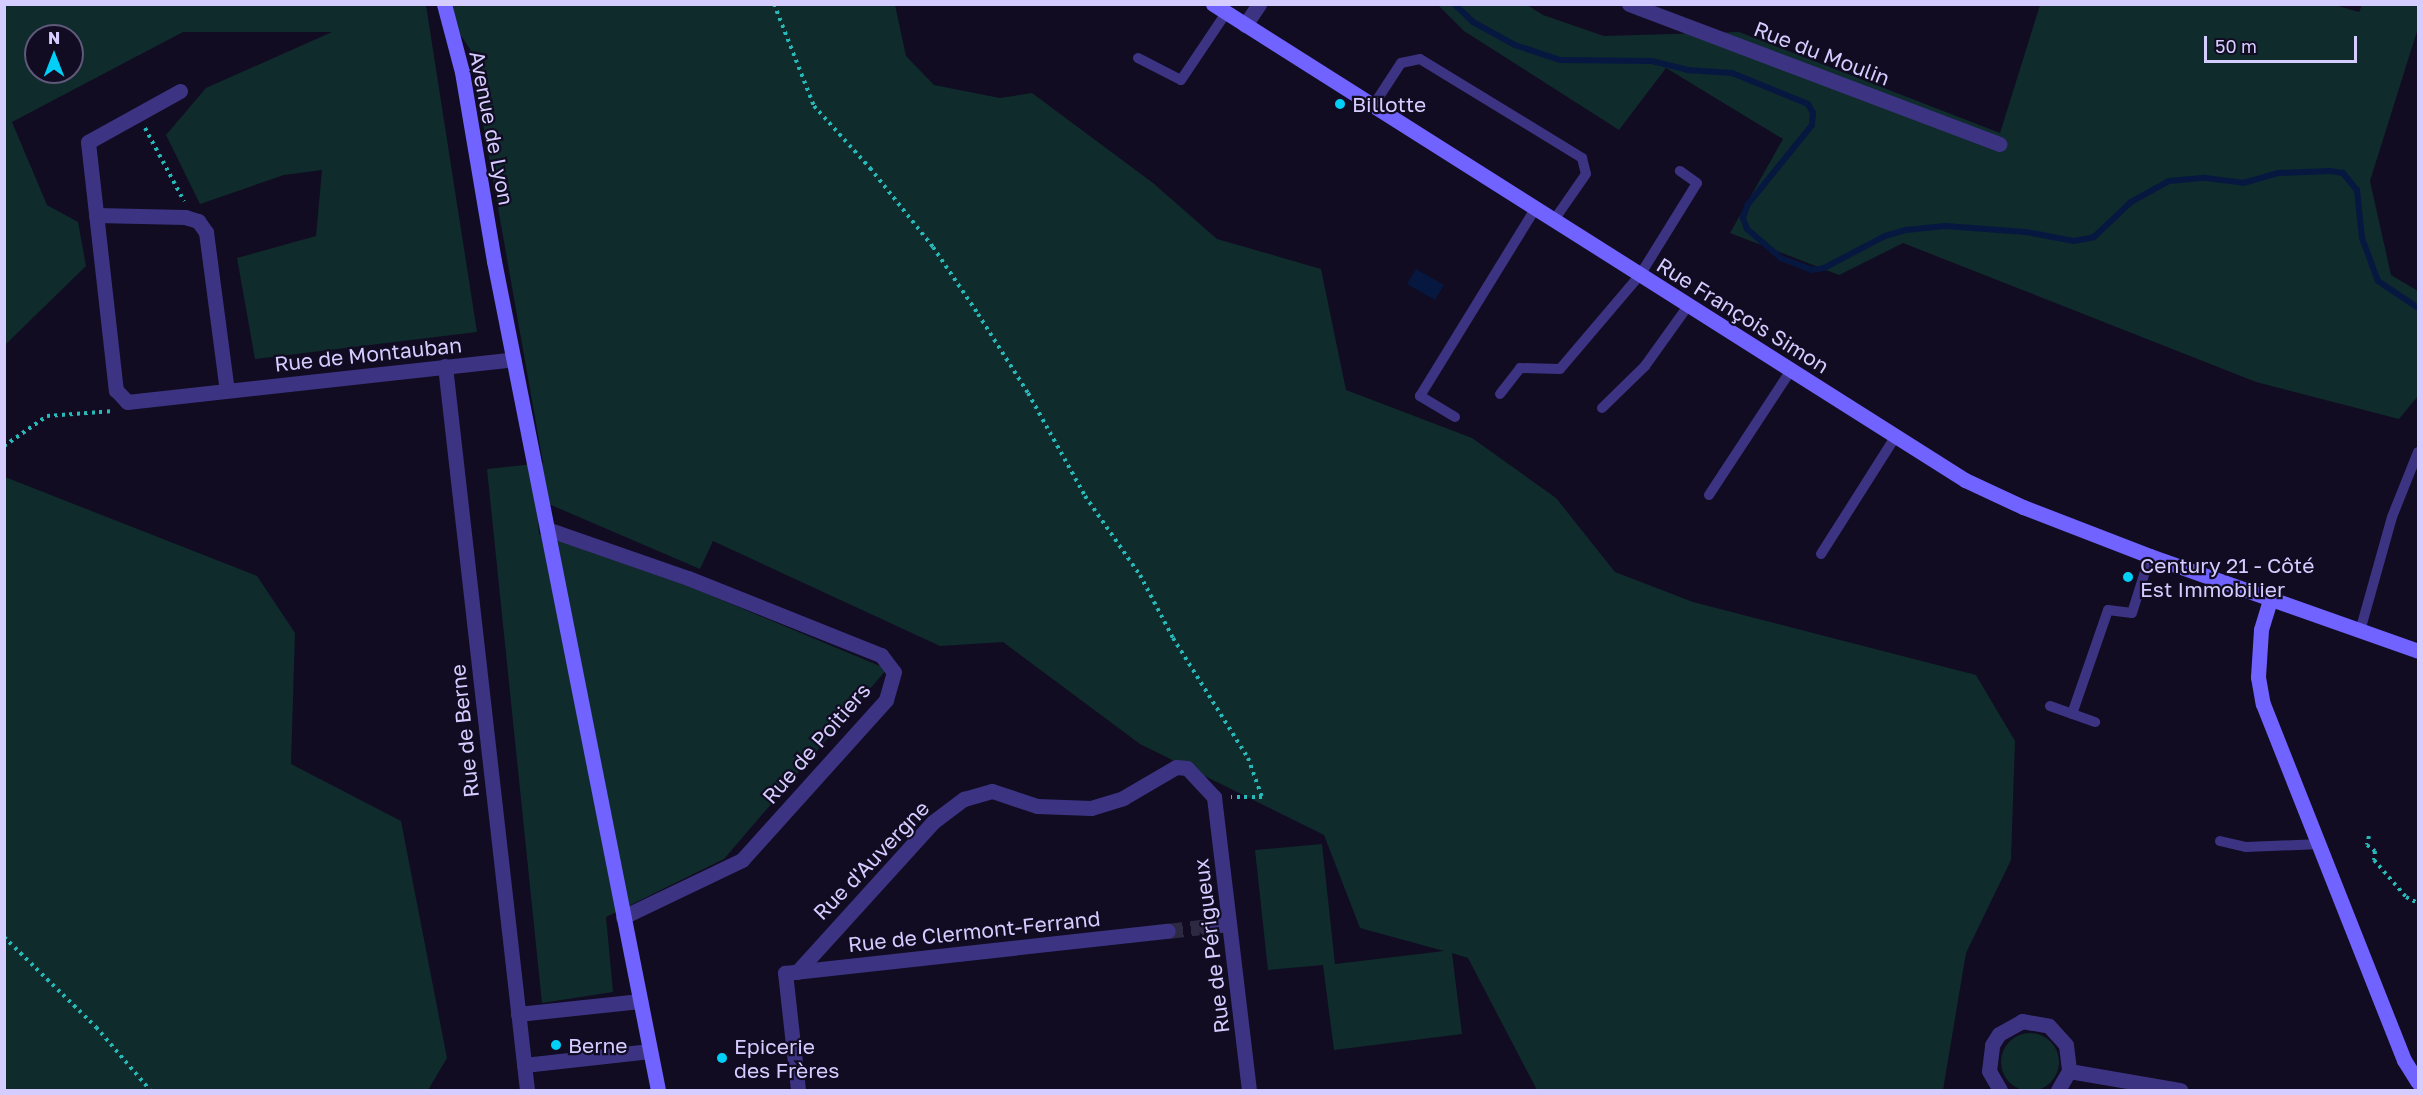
<!DOCTYPE html>
<html>
<head>
<meta charset="utf-8">
<style>
	body { margin:0 }
	#map { position:relative; width:2423px; height:1095px; overflow:hidden; background:#110c22; font-family:"Golos Text",sans-serif }
	div>[style] { position:absolute }
	.green>* { inset:0; background:#0f2b2c }
	.round { border-radius:50% }
	.water>* { inset:0; background:#071840 }
	.stream>* { height:6px; margin:-3px; padding:0 3px; transform-origin:3px; border-radius:3px; background:#071840 }
	.street-tunnel>* { height:15px; margin-top:-7.5px; transform-origin:0; background:repeating-linear-gradient(90deg,#2e2943 0 15px,transparent 0 23px) }
	.path>* { height:4px; margin-top:-2px; transform-origin:0; background:repeating-linear-gradient(90deg,#27b8b8 0 3px,transparent 0 7.5px) }
	.lane>* { height:10px; margin:-5px; padding:0 5px; transform-origin:5px; border-radius:5px; background:#3c3483 }
	.street>* { height:15px; margin:-7.5px; padding:0 7.5px; transform-origin:7.5px; border-radius:7.5px; background:#3c3483 }
	.secondary>* { height:15px; margin:-7.5px; padding:0 7.5px; transform-origin:7.5px; border-radius:7.5px; background:#7063ff }
	.dots>* { width:16px; height:16px; translate:-50% -50%; box-sizing:border-box; border:3px solid #110c22; border-radius:50% }
	span { translate:-50% -50%; white-space:nowrap; text-align:center; line-height:1.15; -webkit-text-stroke:4.5px #110c22; paint-order:stroke }
	.street-label { font-size:21px; color:#d5ccff }
	.poi-label { font-size:21px; color:#d5ccff }
	.left { translate:0 -50%; text-align:left }
	.frame { position:absolute; inset:0; border:6px solid #d5ccff; pointer-events:none }
	.north { position:absolute; left:24px; top:24px; width:60px; height:60px; box-sizing:border-box; background:#110c22; border:2px solid #5f597a; border-radius:50%; rotate:0deg; font-size:16px; font-weight:700; line-height:24px; text-align:center; color:#d5ccff }
	.north::after { content:''; display:block; margin:auto; width:21px; height:27px; background:#00d0f7; clip-path:polygon(50% 0,100% 100%,50% 72%,0 100%) }
	.scale { position:absolute; left:2204px; top:36px; width:153px; height:27px; box-sizing:border-box; border:3px solid #d5ccff; border-top:0; padding-left:8px; font-size:18px; line-height:21px; white-space:nowrap; color:#d5ccff; -webkit-text-stroke:4px #110c22; paint-order:stroke }
</style>
</head>
<body>
<div id="map">
	<div class="green">
		<div style="clip-path:polygon(evenodd,5px 4px,426px 5px,477px 332px,255px 359px,237px 258px,316px 236px,322px 170px,284px 175px,200px 204px,166px 135px,206px 88px,332px 32px,183px 32px,12px 122px,47px 205px,78px 222px,86px 266px,5px 345px,5px 4px,36px 36px,72px 36px,72px 72px,36px 72px,36px 36px)"></div>
		<div style="clip-path:polygon(2331px 4px,2359px 12px,2362px 5px,2418px 5px,2418px 28px,2370px 181px,2391px 275px,2418px 291px,2418px 396px,2399px 419px,2256px 382px,1903px 243px,1839px 275px,1730px 233px,1783px 139px,1666px 68px,1619px 130px,1464px 31px,1438px 5px,1527px 5px,1543px 15px,1604px 36px,1739px 32px,2000px 133px,2040px 5px)"></div>
		<div style="clip-path:polygon(440px 5px,895px 5px,906px 56px,934px 85px,1000px 98px,1032px 93px,1153px 183px,1217px 239px,1321px 269px,1346px 390px,1472px 438px,1556px 498px,1615px 572px,1693px 602px,1976px 675px,2015px 741px,2011px 860px,1966px 953px,1943px 1090px,1537px 1090px,1468px 958px,1452px 953px,1462px 1034px,1334px 1050px,1323px 965px,1268px 970px,1255px 850px,1322px 844px,1335px 964px,1444px 951px,1360px 928px,1324px 835px,1140px 744px,1003px 642px,940px 646px,713px 541px,700px 569px,537px 499px,539px 534px,693px 588px,887px 669px,724px 859px,606px 917px,613px 992px,542px 1003px,487px 469px,543px 463px,470px 49px)"></div>
		<div style="clip-path:polygon(5px 477px,257px 576px,295px 633px,291px 764px,401px 821px,447px 1058px,428px 1090px,5px 1090px)"></div>
		<div class="round" style="left:2001px;top:1033px;width:58px;height:58px"></div>
	</div>
	<div class="water">
		<div style="clip-path:polygon(1416px 269px,1444px 285px,1435px 300px,1407px 284px)"></div>
	</div>
	<div class="stream">
		<div style="left:1454px;top:4px;width:26px;rotate:43deg"></div>
		<div style="left:1473px;top:22px;width:48px;rotate:28.7deg"></div>
		<div style="left:1515px;top:45px;width:47px;rotate:18.4deg"></div>
		<div style="left:1560px;top:60px;width:92px;rotate:0.6deg"></div>
		<div style="left:1652px;top:61px;width:36px;rotate:14deg"></div>
		<div style="left:1687px;top:70px;width:45px;rotate:3.8deg"></div>
		<div style="left:1732px;top:73px;width:82px;rotate:22.2deg"></div>
		<div style="left:1808px;top:104px;width:10px;rotate:61deg"></div>
		<div style="left:1813px;top:113px;width:12px;rotate:95deg"></div>
		<div style="left:1812px;top:125px;width:102px;rotate:129deg"></div>
		<div style="left:1748px;top:204px;width:15px;rotate:110deg"></div>
		<div style="left:1743px;top:218px;width:12px;rotate:70deg"></div>
		<div style="left:1747px;top:229px;width:45px;rotate:40.5deg"></div>
		<div style="left:1781px;top:258px;width:33px;rotate:21deg"></div>
		<div style="left:1812px;top:270px;width:12px;rotate:-9deg"></div>
		<div style="left:1824px;top:268px;width:69px;rotate:-27.7deg"></div>
		<div style="left:1885px;top:236px;width:22px;rotate:-16deg"></div>
		<div style="left:1906px;top:230px;width:39px;rotate:-6deg"></div>
		<div style="left:1945px;top:226px;width:81px;rotate:4.2deg"></div>
		<div style="left:2026px;top:232px;width:49px;rotate:10.6deg"></div>
		<div style="left:2074px;top:241px;width:20px;rotate:-11deg"></div>
		<div style="left:2094px;top:237px;width:51px;rotate:-43.4deg"></div>
		<div style="left:2131px;top:202px;width:43px;rotate:-28.9deg"></div>
		<div style="left:2169px;top:181px;width:36px;rotate:-5deg"></div>
		<div style="left:2205px;top:178px;width:38px;rotate:7deg"></div>
		<div style="left:2243px;top:183px;width:37px;rotate:-16deg"></div>
		<div style="left:2279px;top:173px;width:51px;rotate:-2.2deg"></div>
		<div style="left:2330px;top:171px;width:13px;rotate:9deg"></div>
		<div style="left:2343px;top:173px;width:22px;rotate:51deg"></div>
		<div style="left:2357px;top:190px;width:48px;rotate:84.1deg"></div>
		<div style="left:2362px;top:238px;width:46px;rotate:69.6deg"></div>
		<div style="left:2378px;top:281px;width:48px;rotate:34deg"></div>
	</div>
	<div class="street-tunnel">
		<div style="left:1168px;top:931px;width:42px;rotate:-6.8deg"></div>
	</div>
	<div class="path">
		<div style="left:774px;top:4px;width:110px;rotate:68.6deg"></div>
		<div style="left:814px;top:106px;width:84px;rotate:47.9deg"></div>
		<div style="left:870px;top:168px;width:101px;rotate:51.4deg"></div>
		<div style="left:933px;top:247px;width:81px;rotate:56.1deg"></div>
		<div style="left:978px;top:314px;width:93px;rotate:57.7deg"></div>
		<div style="left:1028px;top:393px;width:118px;rotate:61deg"></div>
		<div style="left:1085px;top:496px;width:96px;rotate:55.2deg"></div>
		<div style="left:1140px;top:575px;width:71px;rotate:62.4deg"></div>
		<div style="left:1173px;top:638px;width:142px;rotate:58deg"></div>
		<div style="left:1248px;top:758px;width:41px;rotate:70.3deg"></div>
		<div style="left:1262px;top:797px;width:31px;rotate:180deg"></div>
		<div style="left:145px;top:128px;width:83px;rotate:61.9deg"></div>
		<div style="left:4px;top:446px;width:52px;rotate:-34.9deg"></div>
		<div style="left:47px;top:416px;width:67px;rotate:-4.3deg"></div>
		<div style="left:2369px;top:836px;width:9px;rotate:103deg"></div>
		<div style="left:2367px;top:845px;width:10px;rotate:37deg"></div>
		<div style="left:2375px;top:851px;width:9px;rotate:96deg"></div>
		<div style="left:2374px;top:860px;width:49px;rotate:49.1deg"></div>
		<div style="left:2406px;top:897px;width:13px;rotate:27deg"></div>
		<div style="left:4px;top:937px;width:129px;rotate:44.4deg"></div>
		<div style="left:96px;top:1027px;width:83px;rotate:49.4deg"></div>
	</div>
	<div class="lane">
		<div style="left:1138px;top:58px;width:48px;rotate:27.1deg"></div>
		<div style="left:1181px;top:80px;width:81px;rotate:-56.1deg"></div>
		<div style="left:1373px;top:106px;width:51px;rotate:-56.9deg"></div>
		<div style="left:1401px;top:63px;width:19px;rotate:-12deg"></div>
		<div style="left:1420px;top:59px;width:190px;rotate:31.4deg"></div>
		<div style="left:1582px;top:158px;width:16px;rotate:76deg"></div>
		<div style="left:1586px;top:174px;width:56px;rotate:124.8deg"></div>
		<div style="left:1500px;top:394px;width:33px;rotate:-52deg"></div>
		<div style="left:1520px;top:368px;width:40px;rotate:1.4deg"></div>
		<div style="left:1560px;top:369px;width:123px;rotate:-49.6deg"></div>
		<div style="left:1640px;top:275px;width:108px;rotate:-58.2deg"></div>
		<div style="left:1697px;top:183px;width:21px;rotate:-145deg"></div>
		<div style="left:1602px;top:408px;width:60px;rotate:-44.3deg"></div>
		<div style="left:1645px;top:366px;width:74px;rotate:-54.4deg"></div>
		<div style="left:1455px;top:417px;width:41px;rotate:-149deg"></div>
		<div style="left:1420px;top:396px;width:220px;rotate:-58.4deg"></div>
		<div style="left:1709px;top:495px;width:149px;rotate:-56.7deg"></div>
		<div style="left:1821px;top:554px;width:140px;rotate:-57.6deg"></div>
		<div style="left:2360px;top:631px;width:118px;rotate:-74.3deg"></div>
		<div style="left:2392px;top:517px;width:70px;rotate:-68.2deg"></div>
		<div style="left:2050px;top:706px;width:48px;rotate:19.6deg"></div>
		<div style="left:2072px;top:714px;width:110px;rotate:-70.9deg"></div>
		<div style="left:2108px;top:610px;width:24px;rotate:7deg"></div>
		<div style="left:2132px;top:613px;width:60px;rotate:-72.5deg"></div>
		<div style="left:2220px;top:841px;width:27px;rotate:13deg"></div>
		<div style="left:2246px;top:847px;width:75px;rotate:-2.3deg"></div>
	</div>
	<div class="street">
		<div style="left:1629px;top:4px;width:396px;rotate:20.7deg"></div>
		<div style="left:1245px;top:25px;width:25px;rotate:-56deg"></div>
		<div style="left:180px;top:91px;width:105px;rotate:151deg"></div>
		<div style="left:88px;top:142px;width:250px;rotate:83.6deg"></div>
		<div style="left:116px;top:390px;width:16px;rotate:47deg"></div>
		<div style="left:127px;top:402px;width:389px;rotate:-6.3deg"></div>
		<div style="left:96px;top:215px;width:89px;rotate:1.3deg"></div>
		<div style="left:185px;top:217px;width:14px;rotate:17deg"></div>
		<div style="left:198px;top:221px;width:14px;rotate:54deg"></div>
		<div style="left:206px;top:232px;width:160px;rotate:82.5deg"></div>
		<div style="left:445px;top:366px;width:729px;rotate:83.54deg"></div>
		<div style="left:547px;top:529px;width:149px;rotate:19.2deg"></div>
		<div style="left:688px;top:578px;width:208px;rotate:21.8deg"></div>
		<div style="left:881px;top:655px;width:21px;rotate:53deg"></div>
		<div style="left:894px;top:672px;width:29px;rotate:106deg"></div>
		<div style="left:886px;top:700px;width:215px;rotate:132deg"></div>
		<div style="left:742px;top:860px;width:132px;rotate:154.4deg"></div>
		<div style="left:1210px;top:926px;width:19px;rotate:-6deg"></div>
		<div style="left:797px;top:972px;width:202px;rotate:-47.8deg"></div>
		<div style="left:933px;top:822px;width:39px;rotate:-37deg"></div>
		<div style="left:964px;top:799px;width:29px;rotate:-16deg"></div>
		<div style="left:992px;top:791px;width:47px;rotate:18.4deg"></div>
		<div style="left:1037px;top:806px;width:54px;rotate:2.1deg"></div>
		<div style="left:1091px;top:808px;width:34px;rotate:-17deg"></div>
		<div style="left:1123px;top:798px;width:61px;rotate:-30.3deg"></div>
		<div style="left:1176px;top:767px;width:11px;rotate:5deg"></div>
		<div style="left:1187px;top:768px;width:40px;rotate:47deg"></div>
		<div style="left:1214px;top:797px;width:295px;rotate:83.2deg"></div>
		<div style="left:518px;top:1014px;width:123px;rotate:-6.1deg"></div>
		<div style="left:524px;top:1065px;width:127px;rotate:-6.3deg"></div>
		<div style="left:2069px;top:1071px;width:113px;rotate:9.7deg"></div>
		<div style="left:798px;top:1090px;width:118px;rotate:-96.3deg"></div>
		<div style="left:785px;top:973px;width:385px;rotate:-6.3deg"></div>
		<div style="left:2000px;top:1090px;width:22px;rotate:-120deg"></div>
		<div style="left:1989px;top:1071px;width:26px;rotate:-83deg"></div>
		<div style="left:1992px;top:1045px;width:13px;rotate:-58deg"></div>
		<div style="left:1999px;top:1034px;width:26px;rotate:-29deg"></div>
		<div style="left:2022px;top:1021px;width:27px;rotate:10deg"></div>
		<div style="left:2049px;top:1026px;width:25px;rotate:48deg"></div>
		<div style="left:2066px;top:1045px;width:26px;rotate:83deg"></div>
		<div style="left:2069px;top:1071px;width:22px;rotate:120deg"></div>
	</div>
	<div class="secondary">
		<div style="left:444px;top:4px;width:70px;rotate:75.2deg"></div>
		<div style="left:462px;top:72px;width:192px;rotate:80.4deg"></div>
		<div style="left:494px;top:261px;width:845px;rotate:78.81deg"></div>
		<div style="left:1213px;top:4px;width:890px;rotate:32.33deg"></div>
		<div style="left:1965px;top:480px;width:64px;rotate:25deg"></div>
		<div style="left:2023px;top:507px;width:136px;rotate:21.1deg"></div>
		<div style="left:2150px;top:556px;width:284px;rotate:19.5deg"></div>
		<div style="left:2270px;top:600px;width:31px;rotate:107deg"></div>
		<div style="left:2261px;top:630px;width:47px;rotate:93.7deg"></div>
		<div style="left:2258px;top:677px;width:27px;rotate:80deg"></div>
		<div style="left:2263px;top:704px;width:383px;rotate:68.4deg"></div>
		<div style="left:2404px;top:1060px;width:26px;rotate:58deg"></div>
	</div>
	<div class="dots">
		<div style="left:1340px;top:104px;background:#00d0f7"></div>
		<div style="left:2128px;top:577px;background:#00d0f7"></div>
		<div style="left:556px;top:1045px;background:#00d0f7"></div>
		<div style="left:722px;top:1058px;background:#00d0f7"></div>
	</div>
	<div class="street-label">
		<span style="left:1822px;top:53px;rotate:21deg">Rue du Moulin</span>
		<span style="left:492px;top:128px;rotate:79deg">Avenue de Lyon</span>
		<span style="left:1743px;top:315px;rotate:32deg">Rue François Simon</span>
		<span style="left:368px;top:354px;rotate:-6deg">Rue de Montauban</span>
		<span style="left:464px;top:731px;rotate:-96deg">Rue de Berne</span>
		<span style="left:816px;top:743px;rotate:-49deg">Rue de Poitiers</span>
		<span style="left:871px;top:860px;rotate:-46deg">Rue d'Auvergne</span>
		<span style="left:974px;top:931px;rotate:-6deg">Rue de Clermont-Ferrand</span>
		<span style="left:1211px;top:946px;rotate:-97deg">Rue de Périgueux</span>
	</div>
	<div class="poi-label">
		<span class="left" style="left:1352px;top:104px">Billotte</span>
		<span class="left" style="left:2140px;top:577px">Century 21 - Côté<br>Est Immobilier</span>
		<span class="left" style="left:568px;top:1045px">Berne</span>
		<span class="left" style="left:734px;top:1058px">Epicerie<br>des Frères</span>
	</div>
	<div class="frame"></div>
	<div class="north">N</div>
	<div class="scale">50 m</div>
</div>
</body>
</html>
